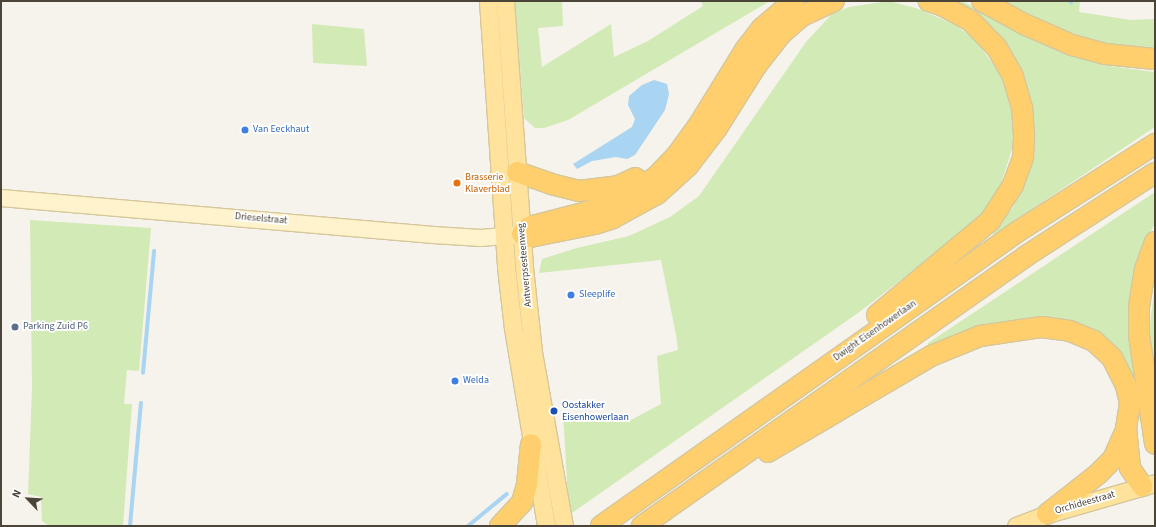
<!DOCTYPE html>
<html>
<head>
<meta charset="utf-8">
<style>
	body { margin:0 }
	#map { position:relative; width:1156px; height:527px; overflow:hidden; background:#f6f3ec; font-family:"Source Sans 3",sans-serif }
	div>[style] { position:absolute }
	.green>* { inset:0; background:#d2eab5 }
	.water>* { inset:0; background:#a9d4f2 }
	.stream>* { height:3.5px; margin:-1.75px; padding:0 1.75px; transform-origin:1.75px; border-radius:1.75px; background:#a9d4f2 }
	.roads { filter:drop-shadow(1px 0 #d6c79b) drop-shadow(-1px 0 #d6c79b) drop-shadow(0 1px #d6c79b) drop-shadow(0 -1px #d6c79b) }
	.secondary>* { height:16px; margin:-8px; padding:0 8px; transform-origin:8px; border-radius:8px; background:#fff3cd }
	.primary>* { height:17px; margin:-8.5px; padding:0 8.5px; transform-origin:8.5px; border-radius:8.5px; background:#ffe39c }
	.highway>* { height:20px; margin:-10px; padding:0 10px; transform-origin:10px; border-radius:10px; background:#ffcf6e }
	.dots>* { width:11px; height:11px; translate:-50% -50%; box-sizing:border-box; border:2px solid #fff; border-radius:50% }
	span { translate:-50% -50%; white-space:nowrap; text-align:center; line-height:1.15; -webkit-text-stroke:3.5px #fff; paint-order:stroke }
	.shop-label { font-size:10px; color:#366cbe }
	.left { translate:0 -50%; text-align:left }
	.food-label { font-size:10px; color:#c56008 }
	.street-label { font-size:10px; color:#4b4439 }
	.service-label { font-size:10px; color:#4e5e75 }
	.transit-label { font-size:10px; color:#164399 }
	.frame { position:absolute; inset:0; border:2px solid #4b4439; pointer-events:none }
	.north { position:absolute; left:8px; top:479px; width:40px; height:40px; -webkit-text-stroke:3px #fff; paint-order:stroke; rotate:295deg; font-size:11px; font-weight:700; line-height:16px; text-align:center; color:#4b4439 }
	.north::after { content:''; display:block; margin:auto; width:14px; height:18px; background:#4b4439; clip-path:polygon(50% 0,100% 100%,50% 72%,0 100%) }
</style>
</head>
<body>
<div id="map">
	<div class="green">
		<div style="clip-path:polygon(515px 1px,562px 1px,563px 26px,538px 28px,542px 67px,611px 24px,614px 57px,648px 41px,703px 6px,701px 1px,770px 1px,568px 120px,544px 128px,535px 128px,524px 118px)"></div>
		<div style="clip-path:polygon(889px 1px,919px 9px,955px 25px,975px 39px,1002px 77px,1015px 126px,1012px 149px,999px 190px,988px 209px,971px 226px,858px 313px,569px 515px,563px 413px,629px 421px,661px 404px,657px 356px,678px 350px,676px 335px,661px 260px,539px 273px,542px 259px,577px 248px,629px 236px,670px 217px,699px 196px,806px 42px,832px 14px,849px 7px)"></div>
		<div style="clip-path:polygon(949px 1px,962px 1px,1034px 39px,1102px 65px,1155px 72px,1155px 127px,993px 235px,992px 231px,1013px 208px,1035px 153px,1031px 150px,1027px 101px)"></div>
		<div style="clip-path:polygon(1005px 1px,1080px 1px,1079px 12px,1131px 20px,1155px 19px,1155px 47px,1113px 46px,1057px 28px)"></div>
		<div style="clip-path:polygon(312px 24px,364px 29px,367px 66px,313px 63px)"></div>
		<div style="clip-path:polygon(1155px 192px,1155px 222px,1140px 259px,1143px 419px,1139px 420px,1138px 401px,1085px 329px,928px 347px,928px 343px)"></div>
		<div style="clip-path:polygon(30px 220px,151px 228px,139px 371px,127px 370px,124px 404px,132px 404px,123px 526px,49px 526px,42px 521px,41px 497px,28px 494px,32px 388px)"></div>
		<div style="clip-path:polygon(1155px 284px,1155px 381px,1149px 332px)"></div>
	</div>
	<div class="water">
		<div style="clip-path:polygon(654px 80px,667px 84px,669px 94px,665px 110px,635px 155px,627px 159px,616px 157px,592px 161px,577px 169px,573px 164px,632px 127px,635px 119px,628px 105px,629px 96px,642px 85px)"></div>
	</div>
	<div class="stream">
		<div style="left:1071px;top:3px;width:2px;rotate:-90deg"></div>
		<div style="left:143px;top:373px;width:122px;rotate:-84.8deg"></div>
		<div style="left:130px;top:526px;width:123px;rotate:-84.9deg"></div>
		<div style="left:468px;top:526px;width:50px;rotate:-39.4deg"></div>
	</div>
	<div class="roads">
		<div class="secondary">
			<div style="left:1px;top:198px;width:434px;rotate:4.9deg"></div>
			<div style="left:433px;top:235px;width:48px;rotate:3.6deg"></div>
			<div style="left:481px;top:238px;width:37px;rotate:-5deg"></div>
		</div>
		<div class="primary">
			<div style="left:488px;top:1px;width:267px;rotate:86.1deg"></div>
			<div style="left:506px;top:267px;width:61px;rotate:83.5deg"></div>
			<div style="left:513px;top:328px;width:201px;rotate:80.5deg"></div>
			<div style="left:505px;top:1px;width:277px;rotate:85.9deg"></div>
			<div style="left:525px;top:277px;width:75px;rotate:83.9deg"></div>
			<div style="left:533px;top:352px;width:177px;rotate:79.9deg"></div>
			<div style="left:1016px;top:526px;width:33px;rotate:-21deg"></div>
			<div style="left:1047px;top:514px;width:112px;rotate:-16deg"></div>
		</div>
		<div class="highway">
			<div style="left:794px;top:1px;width:42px;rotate:139.8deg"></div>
			<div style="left:762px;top:28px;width:28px;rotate:128deg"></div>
			<div style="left:745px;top:50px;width:89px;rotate:121.7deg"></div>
			<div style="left:698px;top:126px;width:36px;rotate:126deg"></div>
			<div style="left:677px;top:155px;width:29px;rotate:134deg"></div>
			<div style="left:657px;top:176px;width:30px;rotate:146deg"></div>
			<div style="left:632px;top:193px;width:49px;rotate:157.1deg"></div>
			<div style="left:587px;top:212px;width:60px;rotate:165.5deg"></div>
			<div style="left:529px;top:227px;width:10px;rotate:135deg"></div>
			<div style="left:522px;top:234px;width:9px;rotate:21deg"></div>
			<div style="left:530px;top:237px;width:66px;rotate:-11.3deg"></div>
			<div style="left:595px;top:224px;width:19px;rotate:-18deg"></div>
			<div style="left:613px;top:218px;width:50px;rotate:-28.6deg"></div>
			<div style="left:657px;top:194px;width:42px;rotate:-42.1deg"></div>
			<div style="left:688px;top:166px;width:48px;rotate:-52.7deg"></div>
			<div style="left:717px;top:128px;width:73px;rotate:-57.8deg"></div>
			<div style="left:756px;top:66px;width:41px;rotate:-52deg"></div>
			<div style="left:781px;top:34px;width:28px;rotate:-41deg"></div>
			<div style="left:802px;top:16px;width:35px;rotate:-25deg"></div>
			<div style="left:982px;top:1px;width:48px;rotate:28.7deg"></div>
			<div style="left:1024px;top:24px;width:52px;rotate:23.6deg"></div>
			<div style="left:1072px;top:45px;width:34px;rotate:15deg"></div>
			<div style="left:1105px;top:54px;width:50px;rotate:5.7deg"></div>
			<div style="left:517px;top:172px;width:36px;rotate:19deg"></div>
			<div style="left:551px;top:184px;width:29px;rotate:14deg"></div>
			<div style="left:579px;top:191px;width:39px;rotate:-7deg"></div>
			<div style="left:618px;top:186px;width:19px;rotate:-25deg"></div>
			<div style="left:1155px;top:242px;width:29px;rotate:110deg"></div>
			<div style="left:1145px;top:269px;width:38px;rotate:99deg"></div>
			<div style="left:1139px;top:307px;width:28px;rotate:90deg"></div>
			<div style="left:1139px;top:335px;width:110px;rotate:81.6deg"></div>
			<div style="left:877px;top:315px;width:147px;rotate:-39.8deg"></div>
			<div style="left:990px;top:221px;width:43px;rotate:-57.4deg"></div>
			<div style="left:1013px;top:185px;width:30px;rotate:-70deg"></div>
			<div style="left:1023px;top:157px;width:22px;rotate:-87deg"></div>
			<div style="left:1024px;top:135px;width:27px;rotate:-94deg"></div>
			<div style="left:1022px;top:108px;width:33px;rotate:-106deg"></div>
			<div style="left:1013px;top:76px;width:34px;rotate:-120deg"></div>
			<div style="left:996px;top:47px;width:36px;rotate:-134deg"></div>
			<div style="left:971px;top:21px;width:34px;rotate:-152deg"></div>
			<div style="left:941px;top:5px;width:13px;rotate:-162deg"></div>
			<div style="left:768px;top:452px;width:189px;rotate:-30.5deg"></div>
			<div style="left:931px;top:356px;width:53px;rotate:-22.2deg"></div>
			<div style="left:980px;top:336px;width:63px;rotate:-8.3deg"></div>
			<div style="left:1042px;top:327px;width:28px;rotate:8deg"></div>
			<div style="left:1070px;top:331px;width:26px;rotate:23deg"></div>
			<div style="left:1094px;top:341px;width:25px;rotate:43deg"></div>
			<div style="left:1112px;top:358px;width:31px;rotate:63deg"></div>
			<div style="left:1126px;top:386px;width:17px;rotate:77deg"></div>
			<div style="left:1130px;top:403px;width:25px;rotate:99deg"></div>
			<div style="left:1126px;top:428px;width:40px;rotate:84.3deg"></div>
			<div style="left:1130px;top:468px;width:22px;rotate:56deg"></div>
			<div style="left:1047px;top:514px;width:65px;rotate:-38.1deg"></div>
			<div style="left:1098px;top:474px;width:21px;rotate:-45deg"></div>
			<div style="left:1113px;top:459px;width:30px;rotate:-66deg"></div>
			<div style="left:500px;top:526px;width:33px;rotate:-47deg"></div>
			<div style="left:522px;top:502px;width:19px;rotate:-74deg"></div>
			<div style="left:527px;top:484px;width:40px;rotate:-84.3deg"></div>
			<div style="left:601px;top:526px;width:509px;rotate:-35.25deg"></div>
			<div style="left:1017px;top:232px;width:164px;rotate:-32.5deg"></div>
			<div style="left:642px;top:526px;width:469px;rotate:-35.1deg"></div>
			<div style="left:1026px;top:256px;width:153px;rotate:-32.8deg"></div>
		</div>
	</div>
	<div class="dots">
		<div style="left:245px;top:130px;background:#3f7fe0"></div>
		<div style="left:457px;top:183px;background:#e8710a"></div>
		<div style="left:571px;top:295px;background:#3f7fe0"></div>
		<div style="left:15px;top:327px;background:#5c6f8a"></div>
		<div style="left:455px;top:381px;background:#3f7fe0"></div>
		<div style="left:554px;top:411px;background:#1a4fb4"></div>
	</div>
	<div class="shop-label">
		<span class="left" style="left:253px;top:130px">Van Eeckhaut</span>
		<span class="left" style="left:579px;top:295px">Sleeplife</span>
		<span class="left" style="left:463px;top:381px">Welda</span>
	</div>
	<div class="food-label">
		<span class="left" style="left:465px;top:183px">Brasserie<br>Klaverblad</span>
	</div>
	<div class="street-label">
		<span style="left:261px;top:219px;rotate:5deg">Drieselstraat</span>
		<span style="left:525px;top:265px;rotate:-95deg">Antwerpsesteenweg</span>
		<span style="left:875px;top:331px;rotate:-35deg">Dwight Eisenhowerlaan</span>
		<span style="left:1085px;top:503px;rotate:-16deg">Orchideestraat</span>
	</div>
	<div class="service-label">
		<span class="left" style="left:23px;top:327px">Parking Zuid P6</span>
	</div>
	<div class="transit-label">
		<span class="left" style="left:562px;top:411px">Oostakker<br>Eisenhowerlaan</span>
	</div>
	<div class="frame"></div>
	<div class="north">N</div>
</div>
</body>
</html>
